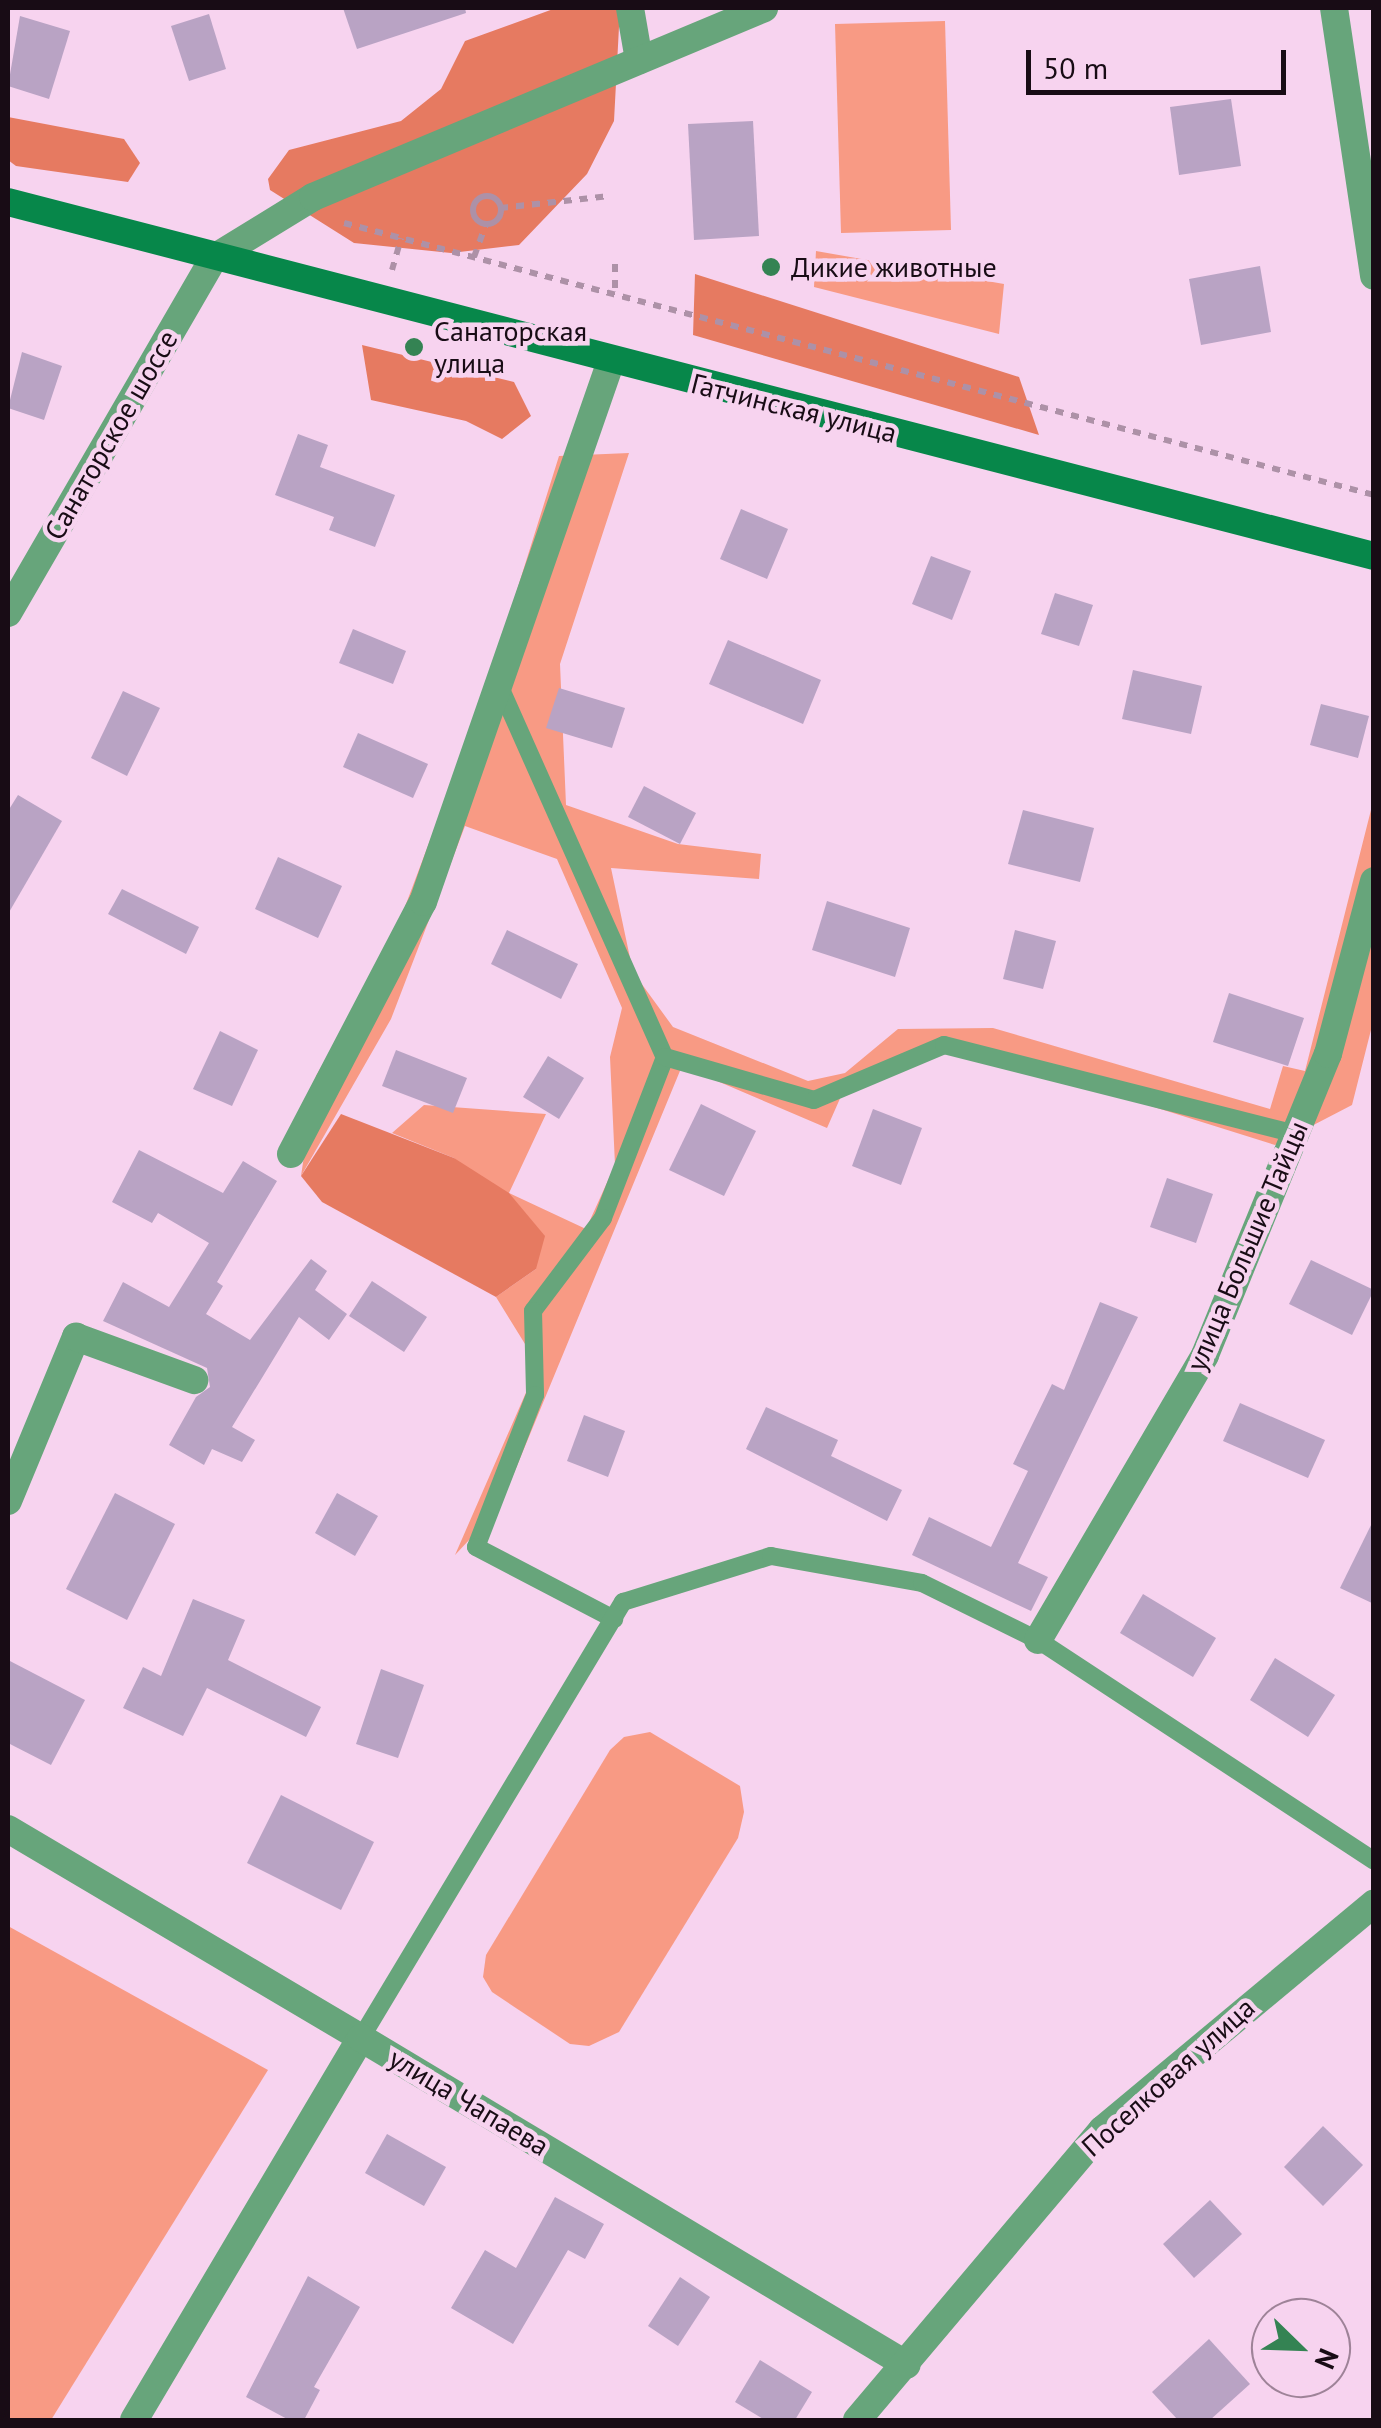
<!DOCTYPE html>
<html>
<head>
<meta charset="utf-8">
<style>
	body { margin:0 }
	#map { position:relative; width:1381px; height:2428px; overflow:hidden; background:#f7d3ef; font-family:"PT Sans",sans-serif }
	div>[style] { position:absolute }
	.green>* { inset:0; background:#f89a84 }
	.forest>* { inset:0; background:#e67a61 }
	.building>* { inset:0; background:#b9a3c4 }
	.path>* { height:6px; margin-top:-3px; transform-origin:0; background:repeating-linear-gradient(90deg,#ad91a7 0 8px,transparent 0 16px) }
	.path>.ring { margin:-3px; padding:0; box-sizing:content-box; background:none; border:6px solid #ad91a7; border-radius:50% }
	.service>* { height:18px; margin:-9px; padding:0 9px; transform-origin:9px; border-radius:9px; background:#67a57b }
	.minor>* { height:28px; margin:-14px; padding:0 14px; transform-origin:14px; border-radius:14px; background:#67a57b }
	.tertiary>* { height:28px; margin:-14px; padding:0 14px; transform-origin:14px; border-radius:14px; background:#67a57b }
	.secondary>* { height:28px; margin:-14px; padding:0 14px; transform-origin:14px; border-radius:14px; background:#07874a }
	.dots>* { width:28px; height:28px; translate:-50% -50%; box-sizing:border-box; border:5px solid #f7d3ef; border-radius:50% }
	span { translate:-50% -50%; white-space:nowrap; text-align:center; line-height:1.15; -webkit-text-stroke:9px #f7d3ef; paint-order:stroke }
	.poi-label { font-size:28px; color:#180c15 }
	.left { translate:0 -50%; text-align:left }
	.street-label { font-size:28px; color:#180c15 }
	.frame { position:absolute; inset:0; border:10px solid #180c15; pointer-events:none }
	.north { position:absolute; left:1251px; top:2298px; width:100px; height:100px; box-sizing:border-box; background:#f7d3ef; border:2px solid #9e8398; border-radius:50%; rotate:113deg; font-size:28px; font-weight:700; line-height:40px; text-align:center; color:#180c15 }
	.north::after { content:''; display:block; margin:auto; width:35px; height:45px; background:#348353; clip-path:polygon(50% 0,100% 100%,50% 72%,0 100%) }
	.scale { position:absolute; left:1026px; top:50px; width:260px; height:45px; box-sizing:border-box; border:5px solid #180c15; border-top:0; padding-left:12px; font-size:30px; line-height:35px; white-space:nowrap; color:#180c15; -webkit-text-stroke:8px #f7d3ef; paint-order:stroke }
</style>
</head>
<body>
<div id="map">
	<div class="green">
		<div style="clip-path:polygon(945px 21px,951px 230px,841px 233px,835px 24px)"></div>
		<div style="clip-path:polygon(816px 251px,1004px 284px,999px 334px,814px 287px)"></div>
		<div style="clip-path:polygon(629px 453px,560px 664px,566px 805px,678px 844px,761px 854px,759px 879px,611px 868px,633px 972px,673px 1027px,808px 1081px,845px 1073px,898px 1029px,993px 1028px,1270px 1109px,1283px 1066px,1305px 1071px,1373px 802px,1373px 1022px,1352px 1105px,1275px 1145px,950px 1043px,842px 1094px,827px 1128px,682px 1066px,500px 1507px,455px 1555px,538px 1365px,496px 1297px,536px 1269px,454px 1158px,392px 1133px,424px 1105px,546px 1114px,509px 1193px,586px 1229px,615px 1165px,610px 1057px,622px 1008px,557px 859px,465px 826px,391px 1019px,301px 1176px,316px 1076px,389px 949px,480px 708px,559px 456px)"></div>
		<div style="clip-path:polygon(650px 1732px,740px 1786px,744px 1812px,738px 1838px,619px 2032px,589px 2046px,570px 2044px,492px 1992px,483px 1977px,486px 1955px,610px 1750px,624px 1737px)"></div>
		<div style="clip-path:polygon(8px 1926px,268px 2070px,51px 2420px,8px 2420px)"></div>
	</div>
	<div class="forest">
		<div style="clip-path:polygon(556px 8px,620px 8px,614px 121px,587px 174px,519px 245px,451px 253px,354px 243px,270px 190px,268px 179px,289px 150px,401px 121px,441px 89px,465px 41px)"></div>
		<div style="clip-path:polygon(8px 117px,124px 139px,140px 163px,128px 182px,16px 166px,8px 160px)"></div>
		<div style="clip-path:polygon(695px 274px,1019px 377px,1039px 435px,693px 335px)"></div>
		<div style="clip-path:polygon(362px 345px,514px 382px,531px 416px,502px 439px,466px 421px,371px 400px)"></div>
		<div style="clip-path:polygon(341px 1114px,454px 1158px,509px 1193px,545px 1236px,536px 1269px,496px 1297px,322px 1202px,301px 1176px)"></div>
	</div>
	<div class="building">
		<div style="clip-path:polygon(343px 8px,465px 8px,466px 13px,357px 49px)"></div>
		<div style="clip-path:polygon(209px 14px,226px 69px,189px 81px,171px 26px)"></div>
		<div style="clip-path:polygon(20px 16px,70px 31px,49px 99px,8px 86px)"></div>
		<div style="clip-path:polygon(1231px 99px,1241px 166px,1179px 175px,1170px 107px)"></div>
		<div style="clip-path:polygon(753px 121px,759px 236px,694px 240px,688px 124px)"></div>
		<div style="clip-path:polygon(1260px 266px,1271px 332px,1201px 345px,1189px 279px)"></div>
		<div style="clip-path:polygon(22px 352px,62px 366px,44px 420px,8px 408px)"></div>
		<div style="clip-path:polygon(298px 434px,328px 445px,320px 467px,395px 495px,375px 547px,329px 530px,334px 517px,275px 495px)"></div>
		<div style="clip-path:polygon(741px 509px,788px 529px,767px 579px,720px 559px)"></div>
		<div style="clip-path:polygon(931px 556px,971px 571px,952px 620px,912px 604px)"></div>
		<div style="clip-path:polygon(1055px 593px,1093px 605px,1079px 646px,1041px 634px)"></div>
		<div style="clip-path:polygon(353px 629px,406px 651px,393px 684px,339px 663px)"></div>
		<div style="clip-path:polygon(728px 640px,821px 680px,803px 724px,709px 684px)"></div>
		<div style="clip-path:polygon(1133px 670px,1202px 686px,1191px 734px,1122px 719px)"></div>
		<div style="clip-path:polygon(559px 688px,625px 708px,612px 748px,546px 728px)"></div>
		<div style="clip-path:polygon(123px 691px,160px 708px,127px 776px,91px 758px)"></div>
		<div style="clip-path:polygon(1321px 704px,1369px 716px,1358px 758px,1310px 745px)"></div>
		<div style="clip-path:polygon(358px 733px,428px 764px,413px 798px,343px 767px)"></div>
		<div style="clip-path:polygon(644px 786px,696px 813px,680px 844px,628px 817px)"></div>
		<div style="clip-path:polygon(18px 795px,62px 821px,8px 914px,8px 811px)"></div>
		<div style="clip-path:polygon(1023px 810px,1094px 828px,1080px 882px,1008px 864px)"></div>
		<div style="clip-path:polygon(278px 857px,342px 886px,318px 938px,255px 909px)"></div>
		<div style="clip-path:polygon(122px 889px,199px 927px,186px 954px,108px 914px)"></div>
		<div style="clip-path:polygon(827px 901px,910px 928px,895px 977px,812px 950px)"></div>
		<div style="clip-path:polygon(507px 930px,578px 964px,561px 999px,491px 964px)"></div>
		<div style="clip-path:polygon(1015px 930px,1056px 941px,1043px 989px,1003px 979px)"></div>
		<div style="clip-path:polygon(1229px 993px,1304px 1018px,1288px 1066px,1213px 1042px)"></div>
		<div style="clip-path:polygon(220px 1031px,258px 1050px,232px 1106px,193px 1089px)"></div>
		<div style="clip-path:polygon(396px 1050px,467px 1078px,453px 1113px,382px 1086px)"></div>
		<div style="clip-path:polygon(548px 1056px,584px 1078px,559px 1119px,523px 1097px)"></div>
		<div style="clip-path:polygon(701px 1104px,756px 1131px,724px 1196px,669px 1170px)"></div>
		<div style="clip-path:polygon(873px 1109px,922px 1128px,901px 1185px,852px 1166px)"></div>
		<div style="clip-path:polygon(139px 1150px,223px 1193px,243px 1161px,277px 1181px,217px 1282px,223px 1286px,206px 1314px,250px 1340px,311px 1259px,327px 1271px,315px 1290px,347px 1314px,329px 1340px,299px 1317px,232px 1427px,255px 1440px,242px 1462px,212px 1449px,204px 1465px,169px 1445px,196px 1397px,210px 1387px,207px 1368px,103px 1321px,123px 1282px,169px 1307px,209px 1243px,158px 1213px,152px 1223px,112px 1202px)"></div>
		<div style="clip-path:polygon(1167px 1178px,1213px 1194px,1196px 1243px,1150px 1227px)"></div>
		<div style="clip-path:polygon(1311px 1260px,1374px 1290px,1352px 1335px,1289px 1304px)"></div>
		<div style="clip-path:polygon(372px 1281px,427px 1317px,404px 1352px,349px 1316px)"></div>
		<div style="clip-path:polygon(1100px 1302px,1138px 1317px,1018px 1563px,1048px 1577px,1031px 1611px,912px 1555px,929px 1517px,991px 1547px,1028px 1471px,1013px 1464px,1052px 1384px,1064px 1390px)"></div>
		<div style="clip-path:polygon(1240px 1403px,1325px 1440px,1308px 1478px,1223px 1441px)"></div>
		<div style="clip-path:polygon(766px 1407px,838px 1440px,831px 1456px,902px 1490px,887px 1521px,746px 1449px)"></div>
		<div style="clip-path:polygon(584px 1415px,625px 1431px,608px 1477px,567px 1461px)"></div>
		<div style="clip-path:polygon(115px 1493px,175px 1524px,127px 1620px,66px 1589px)"></div>
		<div style="clip-path:polygon(337px 1493px,378px 1516px,355px 1556px,315px 1533px)"></div>
		<div style="clip-path:polygon(1374px 1519px,1374px 1604px,1340px 1588px)"></div>
		<div style="clip-path:polygon(1143px 1594px,1216px 1638px,1193px 1677px,1120px 1633px)"></div>
		<div style="clip-path:polygon(193px 1599px,245px 1620px,228px 1660px,321px 1707px,306px 1737px,207px 1688px,183px 1736px,123px 1708px,143px 1667px,161px 1676px)"></div>
		<div style="clip-path:polygon(1275px 1658px,1335px 1695px,1308px 1737px,1250px 1700px)"></div>
		<div style="clip-path:polygon(8px 1660px,85px 1700px,51px 1765px,8px 1743px)"></div>
		<div style="clip-path:polygon(381px 1669px,424px 1685px,398px 1758px,356px 1744px)"></div>
		<div style="clip-path:polygon(281px 1795px,374px 1842px,341px 1910px,247px 1863px)"></div>
		<div style="clip-path:polygon(1323px 2126px,1363px 2165px,1323px 2206px,1284px 2167px)"></div>
		<div style="clip-path:polygon(387px 2134px,446px 2167px,424px 2206px,365px 2173px)"></div>
		<div style="clip-path:polygon(555px 2197px,604px 2224px,585px 2259px,568px 2250px,513px 2344px,451px 2308px,485px 2250px,516px 2268px)"></div>
		<div style="clip-path:polygon(1210px 2200px,1242px 2234px,1194px 2278px,1163px 2244px)"></div>
		<div style="clip-path:polygon(308px 2276px,360px 2307px,314px 2387px,320px 2390px,304px 2420px,289px 2420px,246px 2397px)"></div>
		<div style="clip-path:polygon(680px 2277px,710px 2297px,678px 2346px,648px 2326px)"></div>
		<div style="clip-path:polygon(1209px 2339px,1250px 2384px,1210px 2420px,1178px 2420px,1152px 2392px)"></div>
		<div style="clip-path:polygon(760px 2360px,812px 2392px,795px 2420px,765px 2420px,735px 2402px)"></div>
	</div>
	<div class="path">
		<div class="ring" style="left:473px;top:196px;width:22px;height:22px"></div>
		<div style="left:500px;top:208px;width:110px;rotate:-6.3deg"></div>
		<div style="left:344px;top:223px;width:1065px;rotate:14.79deg"></div>
		<div style="left:474px;top:257px;width:35px;rotate:-70deg"></div>
		<div style="left:615px;top:264px;width:31px;rotate:90deg"></div>
		<div style="left:392px;top:270px;width:33px;rotate:-74deg"></div>
	</div>
	<div class="service">
		<div style="left:499px;top:685px;width:407px;rotate:66deg"></div>
		<div style="left:665px;top:1057px;width:173px;rotate:111.1deg"></div>
		<div style="left:603px;top:1218px;width:116px;rotate:127deg"></div>
		<div style="left:533px;top:1311px;width:84px;rotate:88.6deg"></div>
		<div style="left:535px;top:1395px;width:163px;rotate:111.2deg"></div>
		<div style="left:476px;top:1547px;width:156px;rotate:27.6deg"></div>
		<div style="left:665px;top:1057px;width:155px;rotate:16.1deg"></div>
		<div style="left:814px;top:1100px;width:141px;rotate:-22.9deg"></div>
		<div style="left:944px;top:1045px;width:362px;rotate:14.2deg"></div>
		<div style="left:361px;top:2038px;width:509px;rotate:-59deg"></div>
		<div style="left:623px;top:1602px;width:155px;rotate:-17.3deg"></div>
		<div style="left:771px;top:1556px;width:153px;rotate:10.1deg"></div>
		<div style="left:922px;top:1583px;width:129px;rotate:26.2deg"></div>
		<div style="left:1038px;top:1640px;width:402px;rotate:33.3deg"></div>
	</div>
	<div class="minor">
		<div style="left:630px;top:8px;width:53px;rotate:80.2deg"></div>
		<div style="left:1334px;top:8px;width:271px;rotate:81.5deg"></div>
		<div style="left:8px;top:613px;width:410px;rotate:-59.9deg"></div>
		<div style="left:291px;top:1154px;width:284px;rotate:-62.4deg"></div>
		<div style="left:423px;top:902px;width:573px;rotate:-70.84deg"></div>
		<div style="left:8px;top:1501px;width:178px;rotate:-67.5deg"></div>
		<div style="left:76px;top:1337px;width:126px;rotate:20deg"></div>
		<div style="left:1038px;top:1640px;width:330px;rotate:-59.6deg"></div>
		<div style="left:1205px;top:1355px;width:325px;rotate:-67.8deg"></div>
		<div style="left:1328px;top:1054px;width:179px;rotate:-75.1deg"></div>
		<div style="left:8px;top:1829px;width:410px;rotate:30.6deg"></div>
		<div style="left:134px;top:2420px;width:444px;rotate:-59.3deg"></div>
		<div style="left:361px;top:2038px;width:636px;rotate:30.92deg"></div>
		<div style="left:857px;top:2420px;width:380px;rotate:-49.8deg"></div>
		<div style="left:1102px;top:2130px;width:354px;rotate:-39.8deg"></div>
	</div>
	<div class="tertiary">
		<div style="left:214px;top:258px;width:116px;rotate:-31.6deg"></div>
		<div style="left:313px;top:197px;width:489px;rotate:-22.7deg"></div>
	</div>
	<div class="secondary">
		<div style="left:8px;top:202px;width:1411px;rotate:14.53deg"></div>
	</div>
	<div class="dots">
		<div style="left:771px;top:267px;background:#348353"></div>
		<div style="left:414px;top:347px;background:#348353"></div>
	</div>
	<div class="poi-label">
		<span class="left" style="left:791px;top:267px">Дикие животные</span>
		<span class="left" style="left:434px;top:347px">Санаторская<br>улица</span>
	</div>
	<div class="street-label">
		<span style="left:794px;top:408px;rotate:14deg">Гатчинская улица</span>
		<span style="left:111px;top:435px;rotate:-60deg">Санаторское шоссе</span>
		<span style="left:1247px;top:1246px;rotate:-67deg">улица Большие Тайцы</span>
		<span style="left:1168px;top:2077px;rotate:-42deg">Поселковая улица</span>
		<span style="left:469px;top:2102px;rotate:31deg">улица Чапаева</span>
	</div>
	<div class="frame"></div>
	<div class="north">N</div>
	<div class="scale">50 m</div>
</div>
</body>
</html>
